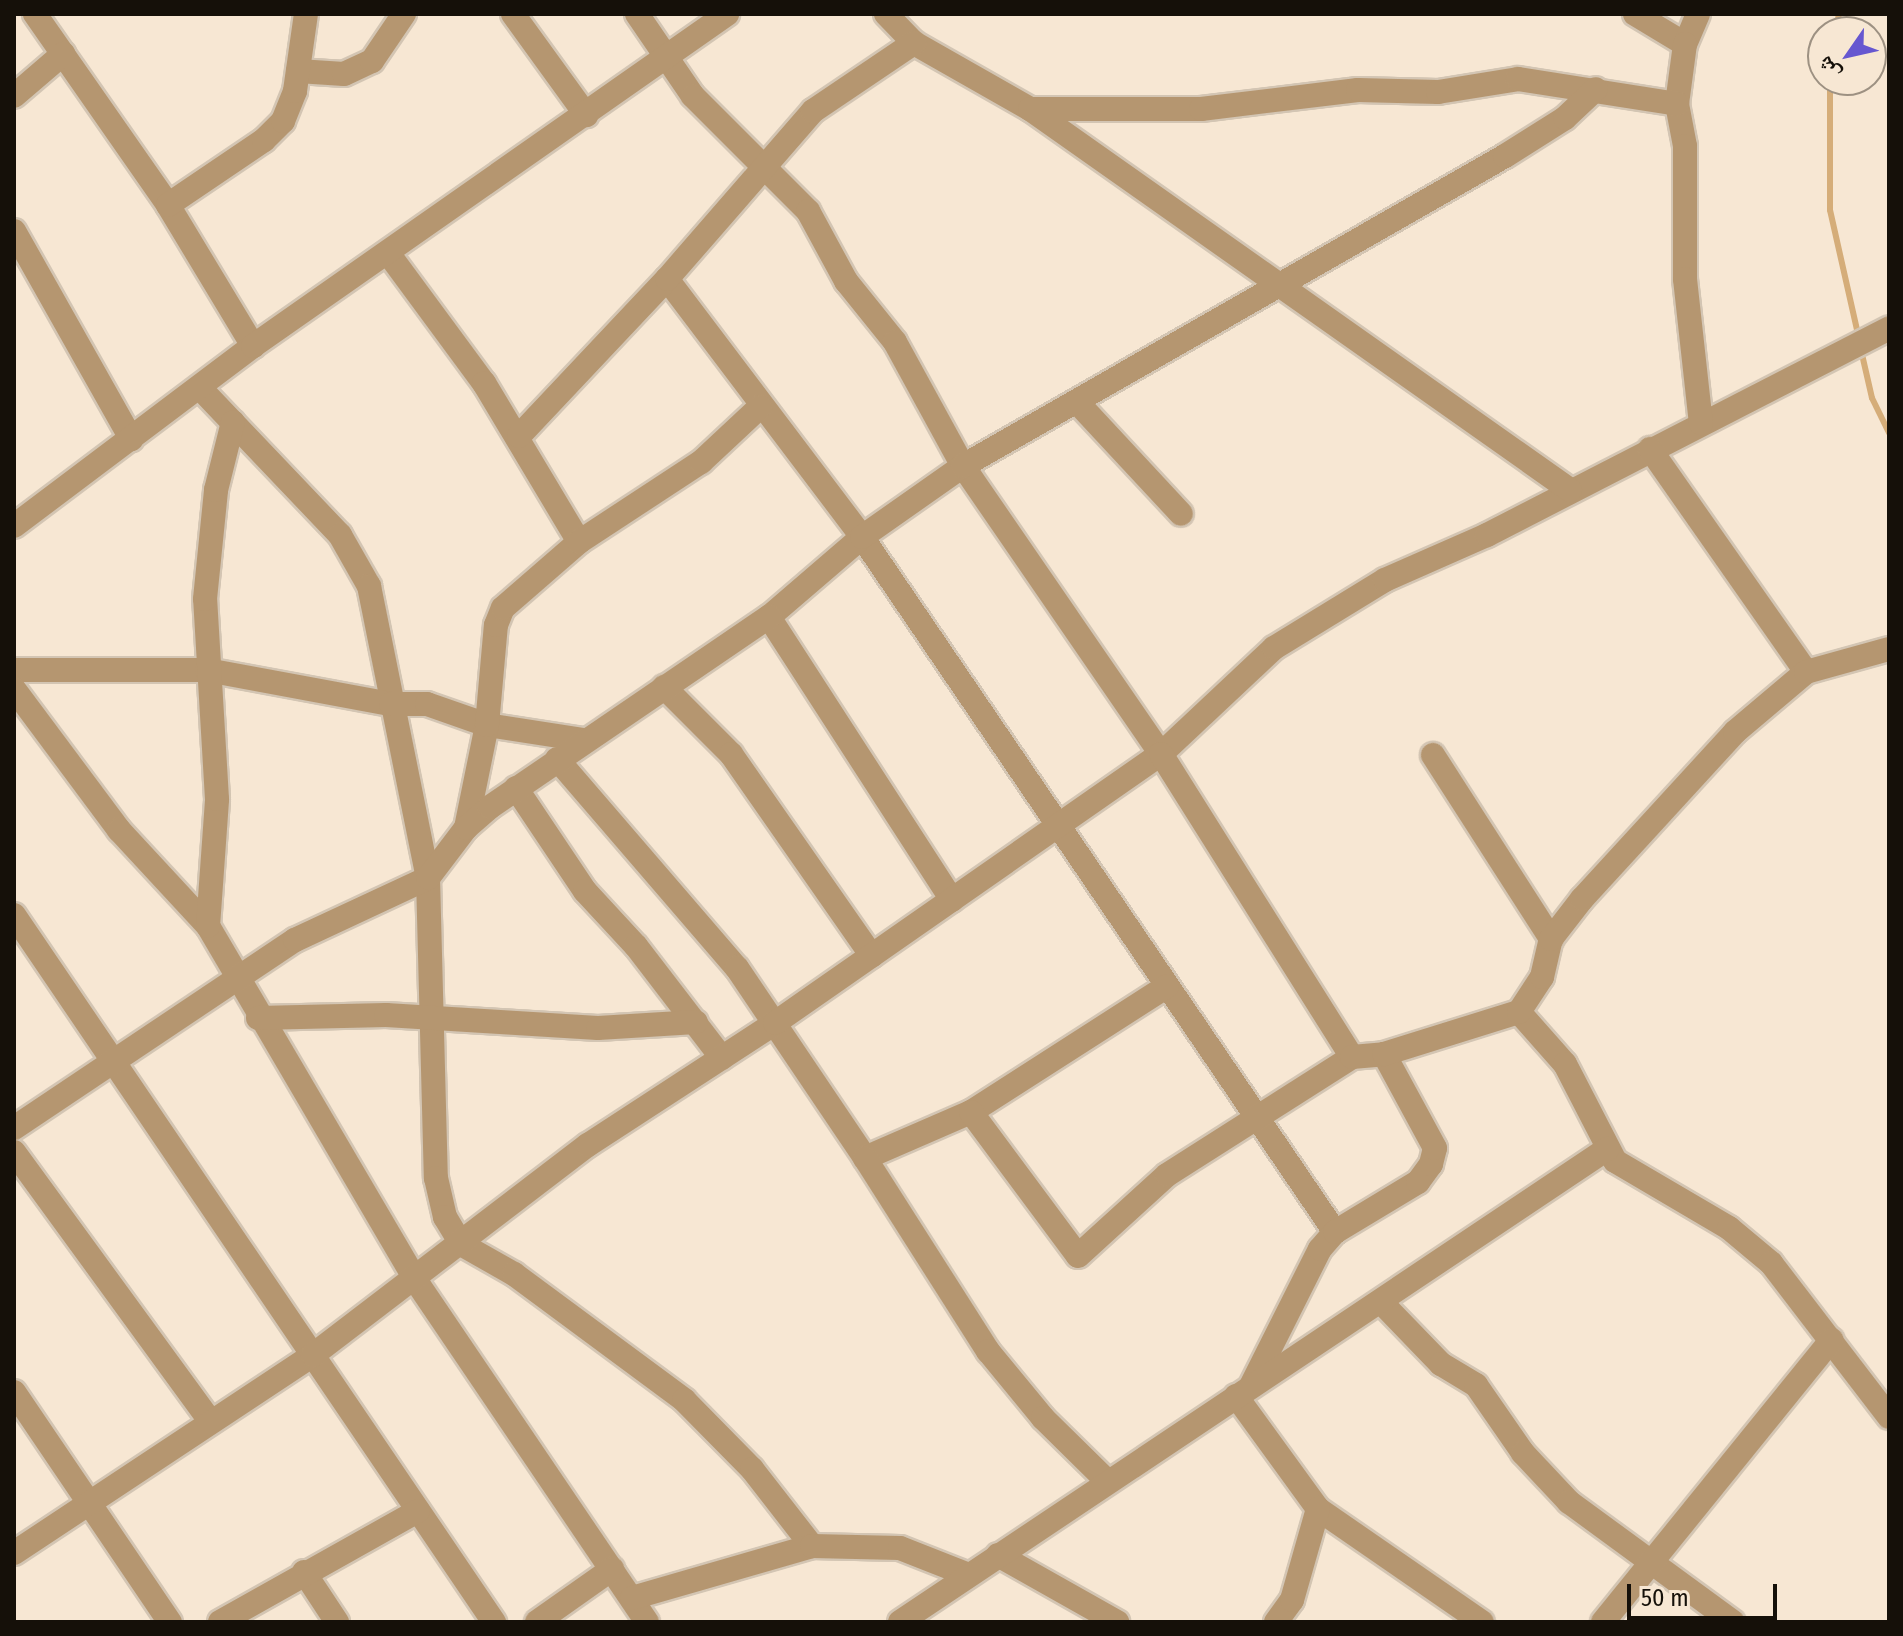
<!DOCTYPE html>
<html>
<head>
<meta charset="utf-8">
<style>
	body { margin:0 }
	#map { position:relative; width:1903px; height:1636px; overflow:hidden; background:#f7e7d3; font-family:"Fira Sans Condensed","Noto Naskh Arabic",sans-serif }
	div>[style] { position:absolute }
	.stream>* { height:6px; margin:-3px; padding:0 3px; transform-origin:3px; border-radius:3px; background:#d5ad79 }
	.roads { filter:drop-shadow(2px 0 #d3c5b3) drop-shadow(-2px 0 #d3c5b3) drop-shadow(0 2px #d3c5b3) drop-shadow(0 -2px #d3c5b3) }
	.minor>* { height:24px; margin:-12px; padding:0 12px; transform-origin:12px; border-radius:12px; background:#b59670 }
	span { translate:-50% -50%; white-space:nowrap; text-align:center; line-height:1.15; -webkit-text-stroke:7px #f7e7d3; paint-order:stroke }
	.frame { position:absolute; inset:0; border:16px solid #151009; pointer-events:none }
	.north { position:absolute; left:1807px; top:16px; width:80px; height:80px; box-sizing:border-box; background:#f7e7d3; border:2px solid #9d9182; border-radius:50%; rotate:236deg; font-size:22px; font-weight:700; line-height:32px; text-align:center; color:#151009 }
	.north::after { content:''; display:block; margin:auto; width:28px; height:36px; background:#6657d0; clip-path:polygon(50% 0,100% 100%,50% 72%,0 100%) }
	.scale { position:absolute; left:1627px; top:1584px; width:150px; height:36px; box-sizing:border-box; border:4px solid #151009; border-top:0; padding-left:10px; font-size:24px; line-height:28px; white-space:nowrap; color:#151009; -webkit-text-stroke:6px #f7e7d3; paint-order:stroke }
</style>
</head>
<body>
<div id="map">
	<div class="stream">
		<div style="left:1836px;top:32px;width:18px;rotate:-81deg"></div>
		<div style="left:1830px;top:80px;width:130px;rotate:90deg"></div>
		<div style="left:1830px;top:210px;width:132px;rotate:77.3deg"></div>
		<div style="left:1861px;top:350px;width:49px;rotate:77.1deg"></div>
		<div style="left:1872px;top:398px;width:39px;rotate:64deg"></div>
	</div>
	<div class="roads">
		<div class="minor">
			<div style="left:35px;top:14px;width:233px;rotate:55.1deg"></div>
			<div style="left:168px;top:205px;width:165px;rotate:58.9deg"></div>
			<div style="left:513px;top:14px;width:125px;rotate:54.1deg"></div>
			<div style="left:637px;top:14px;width:99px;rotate:55.7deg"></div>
			<div style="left:693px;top:96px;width:163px;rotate:45deg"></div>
			<div style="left:808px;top:211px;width:80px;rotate:61.5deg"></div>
			<div style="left:846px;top:281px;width:78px;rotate:51.2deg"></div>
			<div style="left:895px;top:342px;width:141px;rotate:61.3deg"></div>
			<div style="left:963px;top:466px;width:349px;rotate:55.5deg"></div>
			<div style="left:1161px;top:754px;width:155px;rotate:-43.2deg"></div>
			<div style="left:1274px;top:648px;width:130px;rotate:-31.5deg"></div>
			<div style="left:1385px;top:580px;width:111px;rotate:-23.8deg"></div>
			<div style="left:1487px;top:535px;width:452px;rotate:-27.2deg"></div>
			<div style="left:886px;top:14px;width:40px;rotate:46deg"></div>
			<div style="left:914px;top:43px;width:133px;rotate:29.6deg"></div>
			<div style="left:1030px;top:109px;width:661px;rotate:35.21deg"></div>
			<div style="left:1635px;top:14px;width:58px;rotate:31deg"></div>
			<div style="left:1698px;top:14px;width:33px;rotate:113deg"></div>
			<div style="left:1685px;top:44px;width:61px;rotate:97.6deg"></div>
			<div style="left:1677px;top:104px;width:43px;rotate:79.2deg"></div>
			<div style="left:1685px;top:146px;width:133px;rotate:90deg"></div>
			<div style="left:1685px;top:279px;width:145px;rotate:83.7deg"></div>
			<div style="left:298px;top:71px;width:46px;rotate:3.7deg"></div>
			<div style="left:344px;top:74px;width:31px;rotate:-25deg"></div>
			<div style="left:372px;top:61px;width:57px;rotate:-55.8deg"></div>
			<div style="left:14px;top:96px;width:65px;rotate:-40.6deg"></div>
			<div style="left:1030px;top:109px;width:171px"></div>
			<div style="left:1201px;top:109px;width:158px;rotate:-6.9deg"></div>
			<div style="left:1358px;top:90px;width:80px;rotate:1.4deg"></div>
			<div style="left:1438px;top:92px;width:81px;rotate:-9.2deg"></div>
			<div style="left:1518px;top:79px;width:161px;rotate:8.9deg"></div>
			<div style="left:168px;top:205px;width:116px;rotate:-34.1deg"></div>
			<div style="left:264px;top:140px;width:27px;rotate:-45deg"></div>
			<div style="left:283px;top:121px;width:32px;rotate:-68deg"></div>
			<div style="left:295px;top:91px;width:78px;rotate:-81.9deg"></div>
			<div style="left:14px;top:231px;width:239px;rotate:60.6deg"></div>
			<div style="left:388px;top:253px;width:162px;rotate:53.6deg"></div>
			<div style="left:484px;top:383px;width:185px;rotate:59.1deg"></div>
			<div style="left:667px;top:279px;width:323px;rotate:52.9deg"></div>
			<div style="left:862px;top:537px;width:841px;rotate:55.76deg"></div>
			<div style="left:200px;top:388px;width:203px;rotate:46.4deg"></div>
			<div style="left:340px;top:535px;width:59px;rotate:60.4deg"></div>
			<div style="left:369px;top:586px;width:298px;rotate:78.6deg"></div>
			<div style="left:428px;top:878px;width:300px;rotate:88.5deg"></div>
			<div style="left:436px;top:1178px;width:40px;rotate:77deg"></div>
			<div style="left:445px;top:1217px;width:31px;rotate:59deg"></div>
			<div style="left:461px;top:1244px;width:61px;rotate:29.5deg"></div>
			<div style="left:514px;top:1274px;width:212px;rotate:36.5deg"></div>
			<div style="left:684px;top:1400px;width:97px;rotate:45.4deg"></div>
			<div style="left:752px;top:1469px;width:98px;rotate:52.1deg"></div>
			<div style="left:1078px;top:403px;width:151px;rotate:47.1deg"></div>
			<div style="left:519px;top:436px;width:216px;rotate:-46.7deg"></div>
			<div style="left:667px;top:279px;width:223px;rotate:-49deg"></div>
			<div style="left:813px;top:111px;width:122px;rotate:-34deg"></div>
			<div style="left:1650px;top:449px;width:272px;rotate:55deg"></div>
			<div style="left:14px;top:526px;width:299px;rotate:-37deg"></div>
			<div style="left:253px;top:346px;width:579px;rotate:-35.01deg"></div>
			<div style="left:14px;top:670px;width:193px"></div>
			<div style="left:207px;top:670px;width:187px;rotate:10.5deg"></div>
			<div style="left:391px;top:704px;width:36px"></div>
			<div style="left:427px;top:704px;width:64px;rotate:19.3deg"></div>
			<div style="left:487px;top:725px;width:98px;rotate:8.8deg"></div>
			<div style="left:664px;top:687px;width:95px;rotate:45deg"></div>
			<div style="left:731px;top:754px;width:246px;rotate:55.1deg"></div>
			<div style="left:14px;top:689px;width:176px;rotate:53.3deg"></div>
			<div style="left:119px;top:830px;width:131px;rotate:47.2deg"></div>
			<div style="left:208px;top:926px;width:411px;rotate:59.6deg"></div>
			<div style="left:416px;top:1281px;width:412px;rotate:55.9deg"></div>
			<div style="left:1433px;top:755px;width:219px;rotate:57.3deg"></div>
			<div style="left:557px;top:759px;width:276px;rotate:49.3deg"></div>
			<div style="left:737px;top:968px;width:229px;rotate:56deg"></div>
			<div style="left:865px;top:1158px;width:116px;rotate:-23.5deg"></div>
			<div style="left:971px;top:1112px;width:233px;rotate:-32.7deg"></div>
			<div style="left:516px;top:788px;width:124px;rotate:56.2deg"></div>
			<div style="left:585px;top:891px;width:75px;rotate:47.2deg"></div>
			<div style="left:636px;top:946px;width:141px;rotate:52.5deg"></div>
			<div style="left:466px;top:828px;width:105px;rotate:-78.5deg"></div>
			<div style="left:487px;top:725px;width:100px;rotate:-84.9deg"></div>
			<div style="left:496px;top:625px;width:18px;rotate:-68deg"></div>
			<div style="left:503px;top:608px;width:101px;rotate:-41deg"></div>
			<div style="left:579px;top:542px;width:146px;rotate:-33.3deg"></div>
			<div style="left:701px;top:462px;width:81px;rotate:-43deg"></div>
			<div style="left:952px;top:900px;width:337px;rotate:-122.9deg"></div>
			<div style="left:769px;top:617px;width:123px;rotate:-40.7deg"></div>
			<div style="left:862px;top:537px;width:123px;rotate:-35.1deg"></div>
			<div style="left:963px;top:466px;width:624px;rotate:-29.77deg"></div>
			<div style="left:1505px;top:156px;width:71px;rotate:-32.3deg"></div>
			<div style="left:1565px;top:118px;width:42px;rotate:-43.1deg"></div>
			<div style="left:14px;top:915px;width:855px;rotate:55.83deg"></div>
			<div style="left:208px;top:926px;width:127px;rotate:-85.9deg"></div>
			<div style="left:217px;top:799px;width:200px;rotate:-93.4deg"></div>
			<div style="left:205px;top:599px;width:110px;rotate:-84.2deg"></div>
			<div style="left:216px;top:490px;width:70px;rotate:-76deg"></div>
			<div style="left:1519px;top:1012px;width:69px;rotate:48.5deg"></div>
			<div style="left:1565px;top:1064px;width:109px;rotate:62.7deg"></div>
			<div style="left:1615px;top:1161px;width:132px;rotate:30.4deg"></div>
			<div style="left:1729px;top:1228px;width:55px;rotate:39.8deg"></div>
			<div style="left:1771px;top:1263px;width:194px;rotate:52.5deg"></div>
			<div style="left:258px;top:1018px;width:128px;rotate:-1.3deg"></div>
			<div style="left:386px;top:1015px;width:212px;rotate:3.5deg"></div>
			<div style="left:598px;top:1028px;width:98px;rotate:-3.5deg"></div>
			<div style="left:971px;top:1112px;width:179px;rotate:53.4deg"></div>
			<div style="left:1078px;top:1256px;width:120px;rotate:-42.3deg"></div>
			<div style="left:1167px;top:1175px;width:219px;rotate:-32.5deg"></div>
			<div style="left:14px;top:1128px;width:338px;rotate:-33.8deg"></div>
			<div style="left:295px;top:940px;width:147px;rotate:-25deg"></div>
			<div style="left:428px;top:878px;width:63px;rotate:-52.8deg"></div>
			<div style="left:466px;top:828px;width:32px;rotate:-41deg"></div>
			<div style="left:490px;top:807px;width:338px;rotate:-34.3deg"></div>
			<div style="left:14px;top:1152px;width:334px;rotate:53.9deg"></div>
			<div style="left:865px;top:1158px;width:229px;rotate:57.5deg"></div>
			<div style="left:988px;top:1351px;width:87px;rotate:50.6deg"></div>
			<div style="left:1043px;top:1418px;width:90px;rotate:44.5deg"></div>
			<div style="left:1382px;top:1303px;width:85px;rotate:46deg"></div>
			<div style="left:1441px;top:1364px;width:41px;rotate:31deg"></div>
			<div style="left:1476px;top:1385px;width:83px;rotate:55.3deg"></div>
			<div style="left:1523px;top:1453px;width:67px;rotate:46.8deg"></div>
			<div style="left:1569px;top:1502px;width:203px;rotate:36.2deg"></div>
			<div style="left:1251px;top:1386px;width:153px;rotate:-63.3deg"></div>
			<div style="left:1320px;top:1249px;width:23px;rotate:-49deg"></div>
			<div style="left:1335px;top:1232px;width:97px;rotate:-31.1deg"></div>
			<div style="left:1418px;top:1182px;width:22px;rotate:-54deg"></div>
			<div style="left:1431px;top:1164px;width:16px;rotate:-76deg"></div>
			<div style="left:1435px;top:1148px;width:107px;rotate:-118.5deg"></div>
			<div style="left:14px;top:1392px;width:278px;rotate:55.9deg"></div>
			<div style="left:1236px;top:1396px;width:140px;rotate:54deg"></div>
			<div style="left:1318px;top:1509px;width:199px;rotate:34.6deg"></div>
			<div style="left:14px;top:1553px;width:359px;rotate:-33.5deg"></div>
			<div style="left:313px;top:1355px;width:346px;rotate:-37.4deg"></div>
			<div style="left:588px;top:1145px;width:223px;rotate:-33.1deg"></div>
			<div style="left:775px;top:1023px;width:470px;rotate:-34.9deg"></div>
			<div style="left:1161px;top:754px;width:358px;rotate:57.8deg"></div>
			<div style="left:1352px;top:1057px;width:32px;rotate:-5deg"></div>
			<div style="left:1384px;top:1054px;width:141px;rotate:-17.3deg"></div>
			<div style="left:1519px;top:1012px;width:42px;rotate:-56.7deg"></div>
			<div style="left:1542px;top:977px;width:39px;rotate:-77deg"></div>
			<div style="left:1551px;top:939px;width:51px;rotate:-52.2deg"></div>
			<div style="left:1582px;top:899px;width:226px;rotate:-47.5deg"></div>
			<div style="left:1735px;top:732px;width:93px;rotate:-40.2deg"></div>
			<div style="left:1806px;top:672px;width:86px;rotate:-15.5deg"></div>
			<div style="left:998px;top:1555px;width:137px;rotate:29.4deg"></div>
			<div style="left:304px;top:1572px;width:60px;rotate:56.6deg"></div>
			<div style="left:632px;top:1598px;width:187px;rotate:-16.1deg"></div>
			<div style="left:812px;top:1546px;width:88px;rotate:1.3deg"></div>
			<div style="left:900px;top:1548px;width:71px;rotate:21.5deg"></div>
			<div style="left:220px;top:1622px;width:227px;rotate:-29.3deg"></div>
			<div style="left:537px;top:1622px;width:92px;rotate:-35.2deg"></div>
			<div style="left:900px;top:1622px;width:851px;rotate:-33.78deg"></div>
			<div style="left:1276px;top:1622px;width:27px;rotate:-54deg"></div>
			<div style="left:1292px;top:1600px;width:95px;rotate:-74.1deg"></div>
			<div style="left:1603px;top:1622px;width:363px;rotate:-51deg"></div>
		</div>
	</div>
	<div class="frame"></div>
	<div class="north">ش</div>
	<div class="scale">50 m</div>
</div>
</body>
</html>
